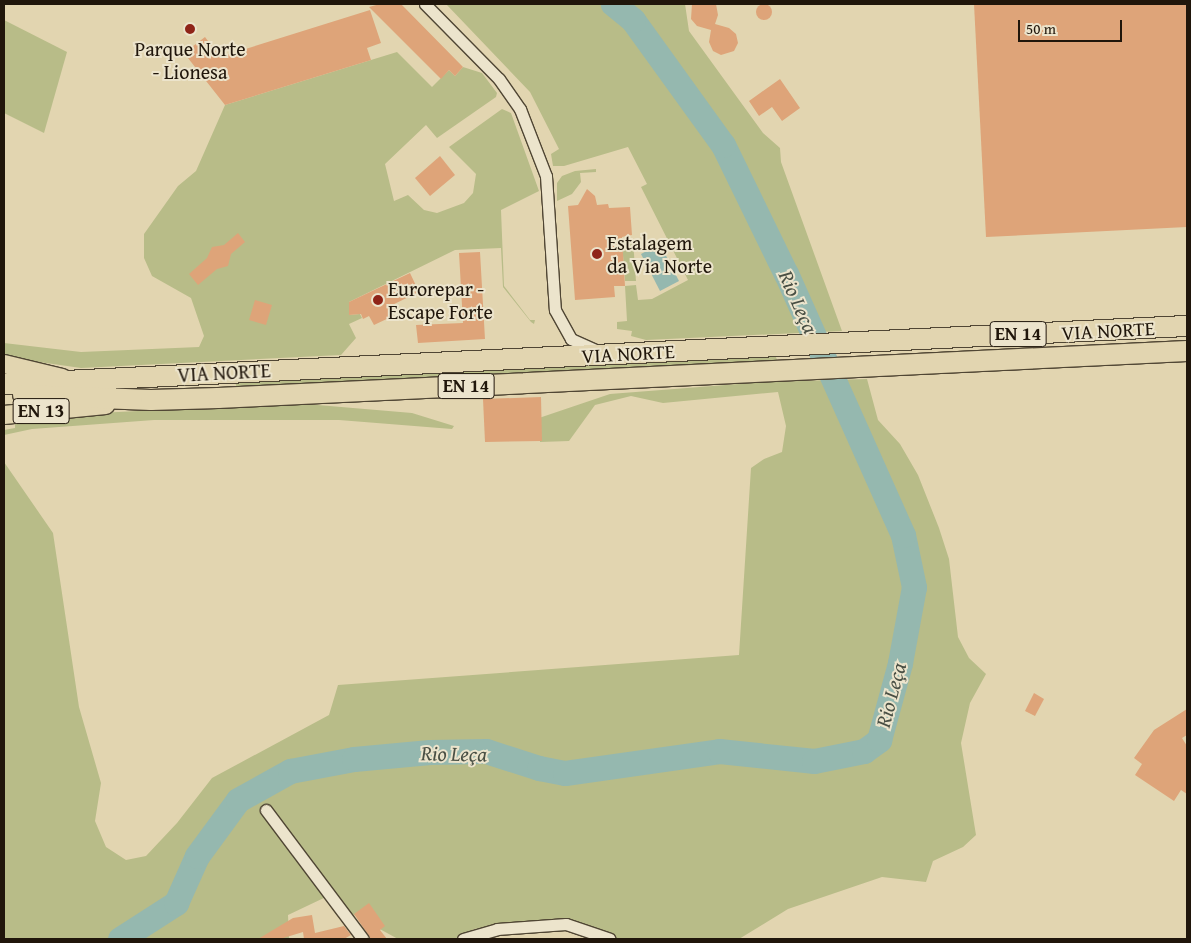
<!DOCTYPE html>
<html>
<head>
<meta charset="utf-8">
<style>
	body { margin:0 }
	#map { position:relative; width:1191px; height:943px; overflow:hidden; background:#e2d5b0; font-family:"Gentium Book Plus",serif }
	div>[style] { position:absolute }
	.green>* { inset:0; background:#b8bc88 }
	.water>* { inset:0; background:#95b8af }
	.river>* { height:25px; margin:-12.5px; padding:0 12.5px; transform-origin:12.5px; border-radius:12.5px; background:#95b8af }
	.building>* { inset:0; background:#dea479 }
	.round { border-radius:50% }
	.roads { filter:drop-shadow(1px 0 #504634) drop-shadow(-1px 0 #504634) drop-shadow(0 1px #504634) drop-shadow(0 -1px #504634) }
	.street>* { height:11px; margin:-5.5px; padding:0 5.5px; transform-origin:5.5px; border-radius:5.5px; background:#ece4cc }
	.primary>* { height:18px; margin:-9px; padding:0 9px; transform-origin:9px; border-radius:9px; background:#e2d5b0 }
	.highway>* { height:20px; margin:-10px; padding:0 10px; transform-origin:10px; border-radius:10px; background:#e2d5b0 }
	.dots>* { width:14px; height:14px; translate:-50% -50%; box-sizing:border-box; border:2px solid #ece4cc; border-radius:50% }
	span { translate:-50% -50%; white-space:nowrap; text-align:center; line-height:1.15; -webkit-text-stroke:4px #ece4cc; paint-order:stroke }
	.shield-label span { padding:1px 4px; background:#ece4cc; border:1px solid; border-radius:4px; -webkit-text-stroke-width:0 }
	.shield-label { font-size:19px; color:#20160b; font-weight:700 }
	.poi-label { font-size:20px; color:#20160b }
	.left { translate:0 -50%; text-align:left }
	.street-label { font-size:20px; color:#20160b }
	.water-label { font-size:21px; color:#494f44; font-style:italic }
	.frame { position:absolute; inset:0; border:5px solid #20160b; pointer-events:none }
	.scale { position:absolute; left:1018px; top:20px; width:104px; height:22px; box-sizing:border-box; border:2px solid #20160b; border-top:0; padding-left:6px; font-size:15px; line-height:18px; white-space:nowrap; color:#20160b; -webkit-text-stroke:4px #ece4cc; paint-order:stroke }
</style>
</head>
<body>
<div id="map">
	<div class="green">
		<div style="clip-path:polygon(446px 4px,685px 4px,689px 31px,763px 133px,780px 148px,781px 162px,842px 331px,646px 340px,631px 336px,632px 331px,617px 329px,617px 322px,627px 321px,625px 286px,636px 285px,638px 300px,652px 299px,688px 280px,641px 187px,647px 184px,628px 147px,564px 166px,553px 166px,551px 154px,559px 149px,530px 92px)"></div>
		<div style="clip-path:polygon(4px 20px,67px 52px,44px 133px,4px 113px)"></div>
		<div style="clip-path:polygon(397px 52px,432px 87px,449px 70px,455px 76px,463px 67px,482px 73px,497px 93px,496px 97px,437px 138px,426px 125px,385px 164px,394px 201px,408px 195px,424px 210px,437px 213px,464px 203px,473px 193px,476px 174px,449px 147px,502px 109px,511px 113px,539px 191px,501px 210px,504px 286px,530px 320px,535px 320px,534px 324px,531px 322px,503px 287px,501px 248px,455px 250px,349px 302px,349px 315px,360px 314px,362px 318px,349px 324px,356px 338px,341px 355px,81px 368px,4px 357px,4px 343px,81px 352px,199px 347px,204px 336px,191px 298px,152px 276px,144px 258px,144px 234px,178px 186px,196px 171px,225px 105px)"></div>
		<div style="clip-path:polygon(596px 169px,596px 172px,580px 173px,581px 182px,572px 194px,557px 201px,557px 183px,562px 176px,575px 171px)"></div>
		<div style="clip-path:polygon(633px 241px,636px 281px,625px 281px,622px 242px)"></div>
		<div style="clip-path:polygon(775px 355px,778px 362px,237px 388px,235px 382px)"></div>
		<div style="clip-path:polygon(867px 379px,878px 420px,900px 444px,918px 475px,939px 528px,949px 559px,958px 637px,969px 658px,986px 674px,970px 703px,961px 743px,976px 835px,963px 847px,933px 861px,926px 882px,882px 877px,788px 909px,739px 939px,597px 939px,552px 919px,474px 929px,463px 939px,398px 939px,334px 904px,328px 896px,288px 915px,289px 939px,4px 939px,4px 462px,53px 533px,79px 707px,101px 783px,95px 821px,106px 847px,126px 860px,146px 856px,177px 823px,212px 778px,329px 715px,338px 685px,739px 655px,751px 468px,764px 459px,782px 452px,786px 426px,778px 392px,663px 403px,631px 396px,595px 405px,569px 441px,540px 442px,539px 418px,610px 394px,765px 382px)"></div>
		<div style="clip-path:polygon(294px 403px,412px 413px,454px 426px,452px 429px,339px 420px,154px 420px,32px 429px,4px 435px,4px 430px,15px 428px,15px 420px,59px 415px)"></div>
	</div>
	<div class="water">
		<div style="clip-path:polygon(660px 244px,679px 281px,660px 291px,641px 254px)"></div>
	</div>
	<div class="river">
		<div style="left:120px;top:939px;width:67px;rotate:-32.7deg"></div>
		<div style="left:176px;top:903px;width:51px;rotate:-65.9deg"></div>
		<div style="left:197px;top:856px;width:69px;rotate:-53.8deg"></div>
		<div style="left:238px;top:800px;width:60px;rotate:-29.1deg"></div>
		<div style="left:290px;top:771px;width:65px;rotate:-10.6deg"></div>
		<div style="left:354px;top:759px;width:76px;rotate:-5.3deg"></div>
		<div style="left:430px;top:752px;width:56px;rotate:-1deg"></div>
		<div style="left:486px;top:751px;width:56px;rotate:17.8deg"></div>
		<div style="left:539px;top:768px;width:26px;rotate:11deg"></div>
		<div style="left:565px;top:773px;width:156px;rotate:-8.1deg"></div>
		<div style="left:719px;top:751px;width:96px;rotate:6deg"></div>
		<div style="left:814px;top:761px;width:51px;rotate:-11.3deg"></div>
		<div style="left:864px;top:751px;width:19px;rotate:-36deg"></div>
		<div style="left:879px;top:740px;width:80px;rotate:-74.7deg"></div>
		<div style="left:900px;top:663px;width:77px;rotate:-79.6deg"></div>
		<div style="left:914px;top:587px;width:53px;rotate:-101.9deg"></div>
		<div style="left:903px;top:535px;width:286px;rotate:-114.1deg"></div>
		<div style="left:786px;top:274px;width:144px;rotate:-116deg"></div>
		<div style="left:723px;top:145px;width:154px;rotate:-125.8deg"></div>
		<div style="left:633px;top:20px;width:26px;rotate:-141deg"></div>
	</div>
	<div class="building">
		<div class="round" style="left:756px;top:4px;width:16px;height:16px"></div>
		<div style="clip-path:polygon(380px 4px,401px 4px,463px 67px,455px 76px,449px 70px,441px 79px,369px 7px)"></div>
		<div style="clip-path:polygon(692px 4px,716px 4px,718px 15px,715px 24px,729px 28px,736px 34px,738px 43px,734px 51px,721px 55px,713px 51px,709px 42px,711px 30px,697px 26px,691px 19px)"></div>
		<div style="clip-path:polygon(974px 4px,1187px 4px,1187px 227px,986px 237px)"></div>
		<div style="clip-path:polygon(370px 10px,381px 43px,367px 48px,371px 60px,225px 105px,184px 53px,205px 37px,220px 57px)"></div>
		<div style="clip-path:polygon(780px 79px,800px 108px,782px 121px,772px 107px,759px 116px,749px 101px)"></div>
		<div style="clip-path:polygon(440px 156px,455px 175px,430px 196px,415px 178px)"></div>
		<div style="clip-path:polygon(587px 189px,595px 196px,597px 205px,608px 204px,609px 208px,630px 207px,632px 235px,622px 237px,625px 286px,614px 286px,615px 297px,575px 300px,568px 206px,578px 205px)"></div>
		<div style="clip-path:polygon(238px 233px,245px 242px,231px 254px,228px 266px,217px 269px,198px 285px,189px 274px,207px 258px,212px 247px,224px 245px)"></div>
		<div style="clip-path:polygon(480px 252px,485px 339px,418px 343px,416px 325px,463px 323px,459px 253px)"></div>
		<div style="clip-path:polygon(410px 273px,419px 292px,388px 307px,393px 316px,374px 325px,369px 316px,363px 319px,361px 314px,349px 315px,349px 302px)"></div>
		<div style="clip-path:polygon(255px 300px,272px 305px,266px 325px,249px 320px)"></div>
		<div style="clip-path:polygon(541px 397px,542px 441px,485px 442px,483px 399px)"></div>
		<div style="clip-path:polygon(1034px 693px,1044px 699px,1035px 716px,1025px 711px)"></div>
		<div style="clip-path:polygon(1187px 709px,1187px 735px,1182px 738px,1187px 746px,1187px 794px,1181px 790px,1174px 801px,1135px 775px,1142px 764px,1134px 758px,1154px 730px)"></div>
		<div style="clip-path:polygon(369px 903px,385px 926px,380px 930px,387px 939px,371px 939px,354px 914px)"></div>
		<div style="clip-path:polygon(312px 915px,315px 933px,344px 926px,351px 935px,344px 939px,304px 939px,303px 932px,280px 939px,258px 939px,293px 918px)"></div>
	</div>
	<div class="roads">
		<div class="street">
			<div style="left:425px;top:4px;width:105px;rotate:45.4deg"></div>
			<div style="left:499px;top:79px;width:37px;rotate:55deg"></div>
			<div style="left:520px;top:109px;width:72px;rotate:68.8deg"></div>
			<div style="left:546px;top:176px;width:134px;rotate:86.2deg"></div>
			<div style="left:555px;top:310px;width:33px;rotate:61deg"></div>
			<div style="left:571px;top:339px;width:30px;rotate:24deg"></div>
			<div style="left:266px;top:810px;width:161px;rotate:53.1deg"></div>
			<div style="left:463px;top:939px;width:35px;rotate:-16deg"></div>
			<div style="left:497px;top:929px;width:69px;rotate:-4.1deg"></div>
			<div style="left:566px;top:924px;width:46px;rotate:18.8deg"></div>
		</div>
		<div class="primary">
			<div style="left:4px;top:364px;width:60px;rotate:13.6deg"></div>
			<div style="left:4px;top:415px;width:102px;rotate:-5.6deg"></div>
		</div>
		<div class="highway">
			<div style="left:4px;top:384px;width:1184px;rotate:-2.81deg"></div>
			<div style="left:23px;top:395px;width:128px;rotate:2.2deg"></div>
			<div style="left:151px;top:400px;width:67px;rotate:-1.7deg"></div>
			<div style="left:218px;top:398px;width:970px;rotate:-2.78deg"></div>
		</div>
	</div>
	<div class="dots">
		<div style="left:190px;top:29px;background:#8f2418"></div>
		<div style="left:597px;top:254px;background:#8f2418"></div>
		<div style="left:378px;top:300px;background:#8f2418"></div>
	</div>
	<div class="shield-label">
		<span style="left:1018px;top:334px">EN 14</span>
		<span style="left:466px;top:386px">EN 14</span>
		<span style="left:41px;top:411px">EN 13</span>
	</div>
	<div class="poi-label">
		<span style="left:190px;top:60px">Parque Norte<br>- Lionesa</span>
		<span class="left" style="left:607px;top:254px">Estalagem<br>da Via Norte</span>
		<span class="left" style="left:388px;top:300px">Eurorepar -<br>Escape Forte</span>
	</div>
	<div class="street-label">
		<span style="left:1108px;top:330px;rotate:-3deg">VIA NORTE</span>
		<span style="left:628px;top:353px;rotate:-3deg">VIA NORTE</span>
		<span style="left:224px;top:372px;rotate:-3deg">VIA NORTE</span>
	</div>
	<div class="water-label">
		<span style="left:798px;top:302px;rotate:66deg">Rio Leça</span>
		<span style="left:891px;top:695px;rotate:-75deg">Rio Leça</span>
		<span style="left:454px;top:754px;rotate:1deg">Rio Leça</span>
	</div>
	<div class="frame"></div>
	<div class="scale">50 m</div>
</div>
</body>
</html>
